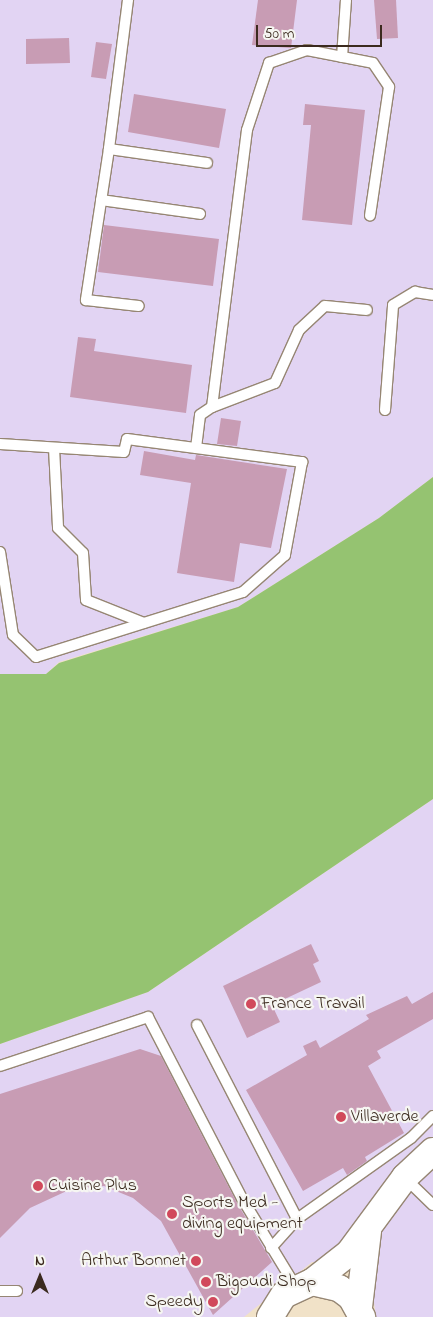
<!DOCTYPE html>
<html>
<head>
<meta charset="utf-8">
<style>
	body { margin:0 }
	#map { position:relative; width:433px; height:1317px; overflow:hidden; background:#f1e2c8; font-family:"Indie Flower",sans-serif }
	div>[style] { position:absolute }
	.built>* { inset:0; background:#e2d4f3 }
	.green>* { inset:0; background:#95c371 }
	.building>* { inset:0; background:#c89cb4 }
	.roads { filter:drop-shadow(1px 0 #968673) drop-shadow(-1px 0 #968673) drop-shadow(0 1px #968673) drop-shadow(0 -1px #968673) }
	.lane>* { height:10px; margin:-5px; padding:0 5px; transform-origin:5px; border-radius:5px; background:#fff }
	.secondary>* { height:26px; margin:-13px; padding:0 13px; transform-origin:13px; border-radius:13px; background:#fff }
	.dots>* { width:14px; height:14px; translate:-50% -50%; box-sizing:border-box; border:2px solid #f6f6f2; border-radius:50% }
	span { translate:-50% -50%; white-space:nowrap; text-align:center; line-height:1.15; -webkit-text-stroke:4.5px #f6f6f2; paint-order:stroke }
	.poi-label { font-size:18px; color:#3b2a1e }
	.left { translate:0 -50%; text-align:left }
	.right { translate:-100% -50%; text-align:right }
	.north { position:absolute; left:15px; top:1252px; width:50px; height:50px; -webkit-text-stroke:4px #f6f6f2; paint-order:stroke; rotate:0deg; font-size:14px; font-weight:700; line-height:20px; text-align:center; color:#3b2a1e }
	.north::after { content:''; display:block; margin:auto; width:18px; height:22px; background:#3b2a1e; clip-path:polygon(50% 0,100% 100%,50% 72%,0 100%) }
	.scale { position:absolute; left:256px; top:25px; width:126px; height:22px; box-sizing:border-box; border:2px solid #3b2a1e; border-top:0; padding-left:6px; font-size:15px; line-height:18px; white-space:nowrap; color:#3b2a1e; -webkit-text-stroke:4px #f6f6f2; paint-order:stroke }
</style>
</head>
<body>
<div id="map">
	<div class="built">
		<div style="clip-path:polygon(0 0,433px 0,433px 477px,379px 518px,238px 607px,59px 662px,46px 674px,0 674px)"></div>
		<div style="clip-path:polygon(433px 799px,433px 1317px,376px 1317px,369px 1266px,312px 1262px,244px 1317px,0 1317px,0 1044px,148px 992px)"></div>
	</div>
	<div class="green">
		<div style="clip-path:polygon(433px 477px,433px 799px,148px 992px,0 1044px,0 674px,46px 674px,59px 663px,238px 607px,379px 518px)"></div>
	</div>
	<div class="building">
		<div style="clip-path:polygon(258px 0,297px 0,291px 48px,252px 45px)"></div>
		<div style="clip-path:polygon(374px 0,396px 0,398px 38px,377px 39px)"></div>
		<div style="clip-path:polygon(69px 38px,70px 63px,26px 64px,26px 39px)"></div>
		<div style="clip-path:polygon(96px 42px,112px 44px,106px 79px,91px 77px)"></div>
		<div style="clip-path:polygon(134px 94px,226px 109px,219px 148px,128px 132px)"></div>
		<div style="clip-path:polygon(305px 104px,365px 110px,352px 225px,302px 220px,311px 125px,303px 125px)"></div>
		<div style="clip-path:polygon(104px 225px,219px 239px,213px 286px,98px 272px)"></div>
		<div style="clip-path:polygon(78px 337px,96px 339px,94px 351px,192px 365px,186px 413px,70px 397px)"></div>
		<div style="clip-path:polygon(221px 418px,241px 421px,237px 446px,217px 444px)"></div>
		<div style="clip-path:polygon(144px 451px,195px 460px,196px 455px,287px 469px,271px 548px,240px 543px,234px 582px,177px 573px,191px 483px,140px 475px)"></div>
		<div style="clip-path:polygon(311px 944px,319px 961px,313px 964px,321px 982px,272px 1005px,280px 1022px,247px 1038px,223px 986px)"></div>
		<div style="clip-path:polygon(433px 992px,433px 1019px,377px 1051px,381px 1058px,368px 1066px,404px 1133px,365px 1157px,367px 1161px,347px 1175px,343px 1168px,303px 1191px,246px 1090px,307px 1055px,303px 1046px,316px 1040px,320px 1048px,369px 1019px,366px 1015px,407px 996px,412px 1004px)"></div>
		<div style="clip-path:polygon(140px 1049px,161px 1056px,237px 1203px,272px 1262px,213px 1315px,161px 1221px,133px 1198px,104px 1186px,71px 1189px,30px 1208px,0 1238px,0 1094px)"></div>
	</div>
	<div class="roads">
		<div class="lane">
			<div style="left:128px;top:0;width:150px;rotate:97.3deg"></div>
			<div style="left:109px;top:149px;width:99px;rotate:8.1deg"></div>
			<div style="left:342px;top:57px;width:57px;rotate:-86deg"></div>
			<div style="left:109px;top:149px;width:153px;rotate:98.7deg"></div>
			<div style="left:86px;top:300px;width:53px;rotate:6.5deg"></div>
			<div style="left:101px;top:200px;width:100px;rotate:8deg"></div>
			<div style="left:212px;top:407px;width:279px;rotate:-82.8deg"></div>
			<div style="left:247px;top:130px;width:71px;rotate:-71.8deg"></div>
			<div style="left:269px;top:63px;width:40px;rotate:-18.9deg"></div>
			<div style="left:307px;top:50px;width:67px;rotate:11.1deg"></div>
			<div style="left:373px;top:63px;width:29px;rotate:56deg"></div>
			<div style="left:389px;top:87px;width:130px;rotate:98.4deg"></div>
			<div style="left:385px;top:410px;width:105px;rotate:-85.6deg"></div>
			<div style="left:393px;top:305px;width:26px;rotate:-31deg"></div>
			<div style="left:415px;top:292px;width:18px;rotate:9deg"></div>
			<div style="left:0;top:444px;width:124px;rotate:3.7deg"></div>
			<div style="left:124px;top:452px;width:13px;rotate:-77deg"></div>
			<div style="left:127px;top:439px;width:177px;rotate:7.5deg"></div>
			<div style="left:302px;top:462px;width:95px;rotate:100.4deg"></div>
			<div style="left:285px;top:555px;width:56px;rotate:138.6deg"></div>
			<div style="left:243px;top:592px;width:217px;rotate:162.6deg"></div>
			<div style="left:36px;top:657px;width:32px;rotate:-136deg"></div>
			<div style="left:13px;top:635px;width:84px;rotate:-98.9deg"></div>
			<div style="left:54px;top:448px;width:80px;rotate:87.1deg"></div>
			<div style="left:58px;top:528px;width:35px;rotate:45deg"></div>
			<div style="left:83px;top:553px;width:47px;rotate:86.3deg"></div>
			<div style="left:86px;top:600px;width:62px;rotate:21.6deg"></div>
			<div style="left:196px;top:448px;width:33px;rotate:-83deg"></div>
			<div style="left:200px;top:415px;width:14px;rotate:-34deg"></div>
			<div style="left:212px;top:407px;width:67px;rotate:-20.9deg"></div>
			<div style="left:275px;top:383px;width:58px;rotate:-65.6deg"></div>
			<div style="left:299px;top:330px;width:35px;rotate:-43deg"></div>
			<div style="left:325px;top:306px;width:42px;rotate:5.4deg"></div>
			<div style="left:197px;top:1025px;width:218px;rotate:62.7deg"></div>
			<div style="left:297px;top:1219px;width:140px;rotate:-35.4deg"></div>
			<div style="left:411px;top:1138px;width:31px;rotate:-45deg"></div>
			<div style="left:0;top:1066px;width:156px;rotate:-18.3deg"></div>
			<div style="left:148px;top:1017px;width:206px;rotate:62.6deg"></div>
			<div style="left:243px;top:1200px;width:102px;rotate:58.7deg"></div>
			<div style="left:405px;top:1178px;width:39px;rotate:44deg"></div>
			<div style="left:271px;top:1248px;width:39px;rotate:-48deg"></div>
			<div style="left:0;top:1291px;width:17px"></div>
		</div>
		<div class="secondary">
			<div style="left:312px;top:1282px;width:47px;rotate:-38.1deg"></div>
			<div style="left:349px;top:1253px;width:94px;rotate:-53.6deg"></div>
			<div style="left:405px;top:1177px;width:38px;rotate:-43deg"></div>
			<div style="left:359px;top:1307px;width:77px;rotate:-83.2deg"></div>
			<div style="left:270px;top:1317px;width:26px;rotate:-58deg"></div>
			<div style="left:284px;top:1295px;width:31px;rotate:-25deg"></div>
			<div style="left:312px;top:1282px;width:28px;rotate:13deg"></div>
			<div style="left:339px;top:1288px;width:15px;rotate:37deg"></div>
			<div style="left:351px;top:1297px;width:23px;rotate:61deg"></div>
		</div>
	</div>
	<div class="dots">
		<div style="left:251px;top:1004px;background:#d1495b"></div>
		<div style="left:341px;top:1117px;background:#d1495b"></div>
		<div style="left:38px;top:1186px;background:#d1495b"></div>
		<div style="left:172px;top:1214px;background:#d1495b"></div>
		<div style="left:196px;top:1261px;background:#d1495b"></div>
		<div style="left:206px;top:1282px;background:#d1495b"></div>
		<div style="left:213px;top:1302px;background:#d1495b"></div>
	</div>
	<div class="poi-label">
		<span class="left" style="left:261px;top:1004px">France Travail</span>
		<span class="left" style="left:351px;top:1117px">Villaverde</span>
		<span class="left" style="left:48px;top:1186px">Cuisine Plus</span>
		<span class="left" style="left:182px;top:1214px">Sports Med -<br>diving equipment</span>
		<span class="right" style="left:186px;top:1261px">Arthur Bonnet</span>
		<span class="left" style="left:216px;top:1282px">Bigoudi Shop</span>
		<span class="right" style="left:203px;top:1302px">Speedy</span>
	</div>
	<div class="north">N</div>
	<div class="scale">50 m</div>
</div>
</body>
</html>
